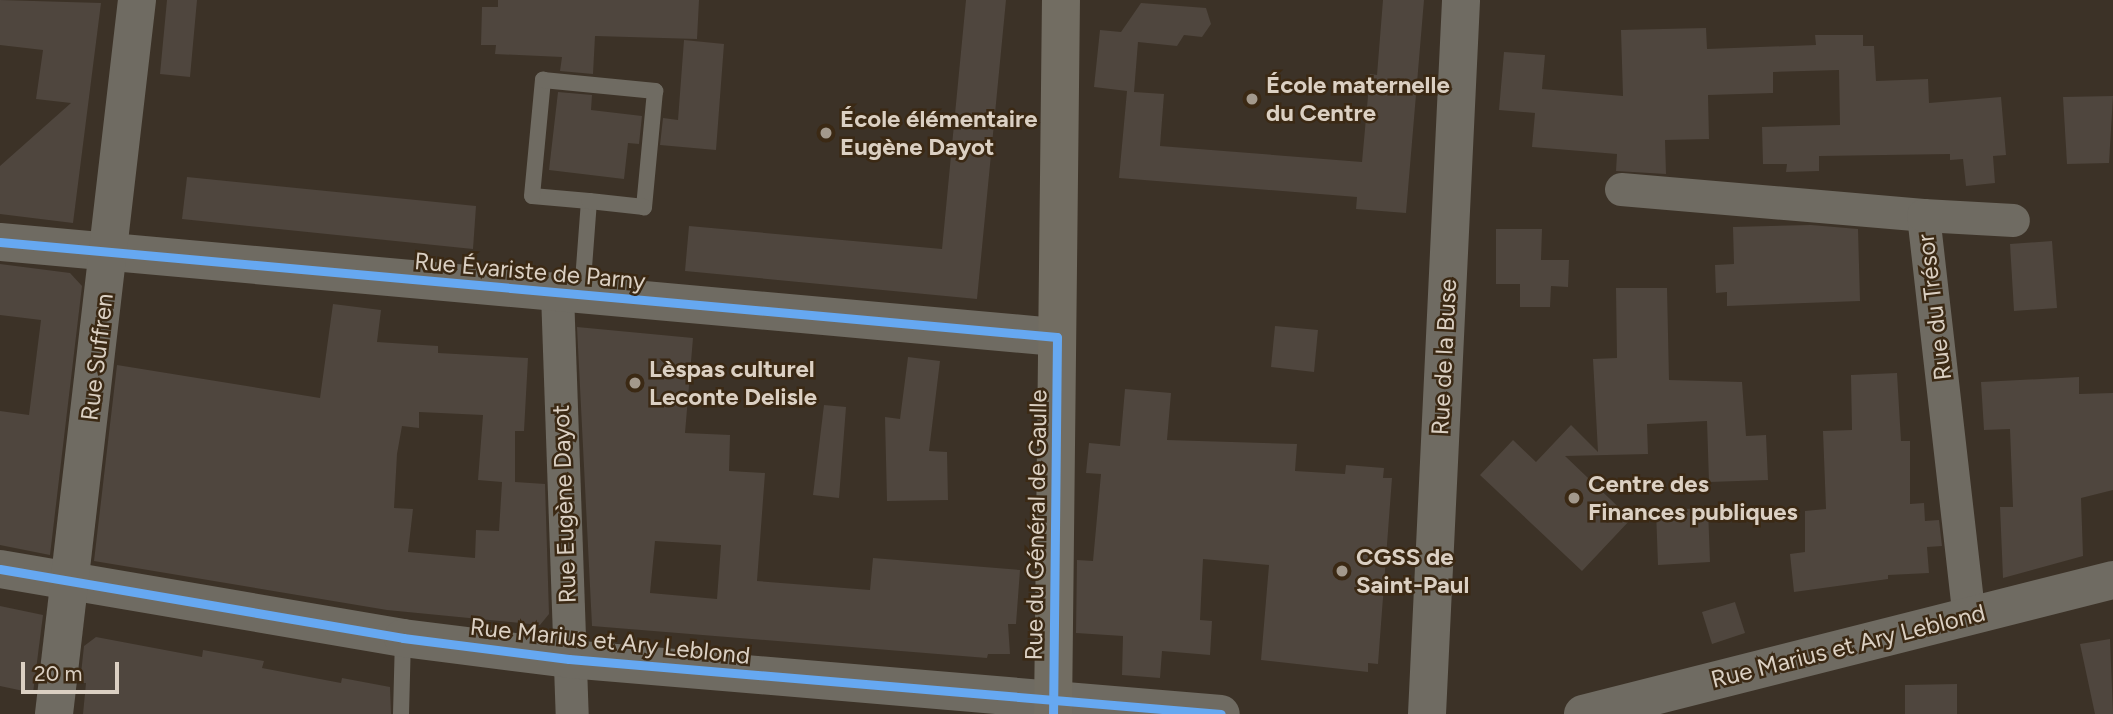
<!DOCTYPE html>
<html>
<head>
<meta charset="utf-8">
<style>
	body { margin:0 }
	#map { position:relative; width:2113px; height:714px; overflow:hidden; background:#3c3227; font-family:Figtree,sans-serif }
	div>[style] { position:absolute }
	.building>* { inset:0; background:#4f463e }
	.service>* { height:16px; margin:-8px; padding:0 8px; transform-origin:8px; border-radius:8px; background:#6f6b62 }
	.minor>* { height:33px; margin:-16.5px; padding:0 16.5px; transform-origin:16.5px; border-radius:16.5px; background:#6f6b62 }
	.tertiary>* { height:38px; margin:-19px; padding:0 19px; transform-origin:19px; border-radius:19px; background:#6f6b62 }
	.secondary>* { height:38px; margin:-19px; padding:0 19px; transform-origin:19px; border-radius:19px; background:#726d62 }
	.cycleway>* { height:9px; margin:-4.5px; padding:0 4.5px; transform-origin:4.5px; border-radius:4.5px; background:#66a8f1 }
	.dots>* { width:19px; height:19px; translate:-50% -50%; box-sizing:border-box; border:4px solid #3b2914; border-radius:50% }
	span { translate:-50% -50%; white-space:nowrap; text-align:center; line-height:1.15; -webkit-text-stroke:5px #3b2914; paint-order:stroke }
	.poi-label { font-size:24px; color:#dbd0c3; font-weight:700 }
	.left { translate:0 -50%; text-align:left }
	.street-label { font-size:24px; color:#dbd0c3 }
	.scale { position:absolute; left:21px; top:662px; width:98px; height:32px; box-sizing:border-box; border:4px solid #dbd0c3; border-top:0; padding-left:9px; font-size:21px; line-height:24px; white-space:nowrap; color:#dbd0c3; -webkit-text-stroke:5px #3b2914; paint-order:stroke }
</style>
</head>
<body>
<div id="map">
	<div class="building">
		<div style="clip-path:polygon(0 0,101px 3px,73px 223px,0 214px,0 166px,71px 103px,36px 99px,43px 50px,0 45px)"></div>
		<div style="clip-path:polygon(167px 0,197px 0,190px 77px,160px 74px)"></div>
		<div style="clip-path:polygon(498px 0,699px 0,697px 39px,595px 36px,593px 74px,560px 71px,562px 57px,495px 54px,496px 45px,481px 45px,482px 7px,498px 7px)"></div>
		<div style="clip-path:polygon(966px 0,1006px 0,977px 299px,685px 271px,689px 226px,942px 249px)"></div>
		<div style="clip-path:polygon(1383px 0,1424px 0,1406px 213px,1356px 209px,1357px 197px,1119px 178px,1127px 91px,1094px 87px,1100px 30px,1121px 32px,1141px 3px,1206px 8px,1211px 24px,1202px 37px,1184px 35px,1177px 46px,1138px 42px,1134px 92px,1164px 94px,1160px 146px,1362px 162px,1370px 74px,1377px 75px)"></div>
		<div style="clip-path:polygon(1706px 28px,1707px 49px,1816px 45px,1815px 35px,1863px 35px,1863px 46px,1874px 46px,1876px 81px,1928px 79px,1929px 103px,2001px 97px,2006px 155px,1993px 156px,1995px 183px,1966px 186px,1963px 159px,1950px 160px,1950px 154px,1819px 156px,1819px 171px,1786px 172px,1787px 164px,1763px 164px,1762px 127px,1840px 125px,1839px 70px,1773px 72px,1773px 93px,1708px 95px,1709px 139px,1665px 140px,1666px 174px,1616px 171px,1617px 154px,1532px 147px,1535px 113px,1499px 110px,1504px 52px,1545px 55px,1542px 89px,1623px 96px,1621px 30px)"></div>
		<div style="clip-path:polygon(684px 40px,724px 44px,716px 150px,660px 145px,663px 118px,678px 120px)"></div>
		<div style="clip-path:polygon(558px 92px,592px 95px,591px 110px,642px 116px,639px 144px,628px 143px,624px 179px,549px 170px)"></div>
		<div style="clip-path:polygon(2113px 96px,2109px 163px,2067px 164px,2063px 97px)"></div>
		<div style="clip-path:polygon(187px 177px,476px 206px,473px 249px,182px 219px)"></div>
		<div style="clip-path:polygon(1811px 225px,1858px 229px,1860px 301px,1727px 306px,1727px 292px,1716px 293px,1715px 265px,1734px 264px,1733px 227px)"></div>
		<div style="clip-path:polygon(1496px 229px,1542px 229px,1541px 260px,1569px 260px,1568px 287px,1551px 286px,1550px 307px,1520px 307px,1520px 284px,1496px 284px)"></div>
		<div style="clip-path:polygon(2052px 241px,2057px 308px,2014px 311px,2010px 244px)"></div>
		<div style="clip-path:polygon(0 264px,70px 273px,82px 286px,50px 555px,0 545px,0 411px,29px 415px,41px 320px,0 315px)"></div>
		<div style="clip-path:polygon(1616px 288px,1667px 288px,1669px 380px,1742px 382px,1746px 436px,1766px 435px,1768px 480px,1709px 482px,1707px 421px,1647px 424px,1648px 454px,1565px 456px,1631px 519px,1582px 571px,1480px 475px,1513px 440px,1536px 462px,1571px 425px,1598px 452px,1593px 359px,1617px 358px)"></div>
		<div style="clip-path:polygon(evenodd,333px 304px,381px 310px,377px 342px,438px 346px,438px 353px,528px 358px,524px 431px,515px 431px,515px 482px,545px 484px,549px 614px,540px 625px,387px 610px,94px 561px,117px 365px,320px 398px,333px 304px,419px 412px,483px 415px,478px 480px,502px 482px,499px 531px,476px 530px,475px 558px,408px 552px,413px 509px,394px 508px,397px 454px,402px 426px,419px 428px,419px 412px)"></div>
		<div style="clip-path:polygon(1275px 326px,1318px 330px,1314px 372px,1271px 367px)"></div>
		<div style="clip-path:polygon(evenodd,577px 327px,693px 338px,685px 433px,730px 435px,729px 471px,765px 473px,757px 581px,870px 590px,873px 558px,1020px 570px,1016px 624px,1008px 624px,1010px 654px,988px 654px,987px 658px,592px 626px,577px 327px,655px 541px,721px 545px,717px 599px,650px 593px,655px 541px)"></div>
		<div style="clip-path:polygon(908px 357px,940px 361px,929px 451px,947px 452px,948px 500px,887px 501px,885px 417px,900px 419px)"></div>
		<div style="clip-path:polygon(1897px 373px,1901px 441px,1910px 441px,1910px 504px,1924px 503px,1925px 521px,1939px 520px,1942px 546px,1927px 547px,1929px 573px,1888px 575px,1888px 579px,1794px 592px,1790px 554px,1805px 552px,1805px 511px,1826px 509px,1823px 431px,1852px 430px,1851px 375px)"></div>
		<div style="clip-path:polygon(2079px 377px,2079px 394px,2113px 393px,2113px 490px,2081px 498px,2083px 556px,2003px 578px,2000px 507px,2013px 507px,2010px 429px,1984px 430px,1981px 382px)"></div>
		<div style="clip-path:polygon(1125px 389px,1171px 393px,1167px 440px,1297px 444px,1295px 471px,1345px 474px,1346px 465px,1384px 468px,1383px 478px,1392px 478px,1378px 664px,1368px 663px,1368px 672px,1261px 660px,1269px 565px,1203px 559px,1200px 620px,1212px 621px,1210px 655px,1162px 651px,1160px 678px,1122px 675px,1123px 636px,1076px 633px,1077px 560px,1093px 561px,1101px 474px,1086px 473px,1089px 443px,1120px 446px)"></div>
		<div style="clip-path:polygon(824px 405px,846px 407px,839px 498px,813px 495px)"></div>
		<div style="clip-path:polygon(1708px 508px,1710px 562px,1658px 565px,1656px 510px)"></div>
		<div style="clip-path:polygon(1735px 602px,1745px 633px,1712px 644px,1702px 612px)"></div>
		<div style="clip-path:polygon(0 606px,43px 615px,33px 693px,0 686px)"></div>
		<div style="clip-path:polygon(96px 637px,202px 657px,203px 650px,264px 661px,262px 668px,341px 683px,342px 678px,390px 687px,391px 714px,83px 714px,86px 683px,80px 683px,84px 646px)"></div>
		<div style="clip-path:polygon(2110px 639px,2113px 714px,2095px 714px,2080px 644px)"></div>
		<div style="clip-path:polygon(1957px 684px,1957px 714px,1905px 714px,1905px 685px)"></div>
	</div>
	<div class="service">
		<div style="left:582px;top:294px;width:93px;rotate:-85.7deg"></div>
		<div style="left:589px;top:201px;width:57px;rotate:-175deg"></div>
		<div style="left:532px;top:196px;width:117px;rotate:-84.6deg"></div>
		<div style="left:543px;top:80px;width:113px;rotate:5.6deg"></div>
		<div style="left:655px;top:91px;width:117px;rotate:95.4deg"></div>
		<div style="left:644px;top:207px;width:55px;rotate:-173.8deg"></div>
		<div style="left:401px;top:714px;width:76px;rotate:-88.5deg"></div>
	</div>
	<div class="minor">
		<div style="left:1621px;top:189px;width:303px;rotate:4.9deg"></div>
		<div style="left:1923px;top:215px;width:404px;rotate:83.5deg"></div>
		<div style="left:1923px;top:215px;width:90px;rotate:3.2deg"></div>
		<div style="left:557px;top:293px;width:421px;rotate:88deg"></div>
	</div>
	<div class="tertiary">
		<div style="left:0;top:242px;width:1061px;rotate:5.14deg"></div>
		<div style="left:0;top:569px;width:409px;rotate:9.7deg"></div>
		<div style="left:403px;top:638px;width:167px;rotate:7.2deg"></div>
		<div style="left:569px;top:659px;width:654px;rotate:4.82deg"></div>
		<div style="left:54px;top:714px;width:719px;rotate:-83.37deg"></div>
		<div style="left:1427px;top:714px;width:715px;rotate:-87.27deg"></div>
		<div style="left:1583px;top:714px;width:547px;rotate:-14.19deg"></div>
	</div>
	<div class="secondary">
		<div style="left:1053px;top:714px;width:714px;rotate:-89.36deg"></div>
	</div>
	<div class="cycleway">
		<div style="left:0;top:242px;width:1061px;rotate:5.14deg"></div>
		<div style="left:1057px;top:337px;width:377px;rotate:90.6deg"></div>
		<div style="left:0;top:569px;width:409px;rotate:9.7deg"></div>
		<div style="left:403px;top:638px;width:167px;rotate:7.2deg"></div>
		<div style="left:569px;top:659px;width:654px;rotate:4.82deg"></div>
	</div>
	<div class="dots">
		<div style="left:1252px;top:99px;background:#a3998c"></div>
		<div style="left:826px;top:133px;background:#a3998c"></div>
		<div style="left:635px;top:383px;background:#a3998c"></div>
		<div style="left:1574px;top:498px;background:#a3998c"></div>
		<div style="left:1342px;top:571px;background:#a3998c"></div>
	</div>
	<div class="poi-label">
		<span class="left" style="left:1266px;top:99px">École maternelle<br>du Centre</span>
		<span class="left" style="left:840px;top:133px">École élémentaire<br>Eugène Dayot</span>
		<span class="left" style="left:649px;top:383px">Lèspas culturel<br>Leconte Delisle</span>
		<span class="left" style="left:1588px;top:498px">Centre des<br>Finances publiques</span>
		<span class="left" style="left:1356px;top:571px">CGSS de<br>Saint-Paul</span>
	</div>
	<div class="street-label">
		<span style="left:530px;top:271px;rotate:5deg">Rue Évariste de Parny</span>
		<span style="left:1934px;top:307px;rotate:-97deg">Rue du Trésor</span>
		<span style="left:97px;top:357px;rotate:-83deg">Rue Suffren</span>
		<span style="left:1444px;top:357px;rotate:-87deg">Rue de la Buse</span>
		<span style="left:564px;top:504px;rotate:-92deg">Rue Eugène Dayot</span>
		<span style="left:1036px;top:525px;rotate:-89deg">Rue du Général de Gaulle</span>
		<span style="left:610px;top:641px;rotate:6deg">Rue Marius et Ary Leblond</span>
		<span style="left:1848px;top:646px;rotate:-14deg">Rue Marius et Ary Leblond</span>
	</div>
	<div class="scale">20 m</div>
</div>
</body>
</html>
